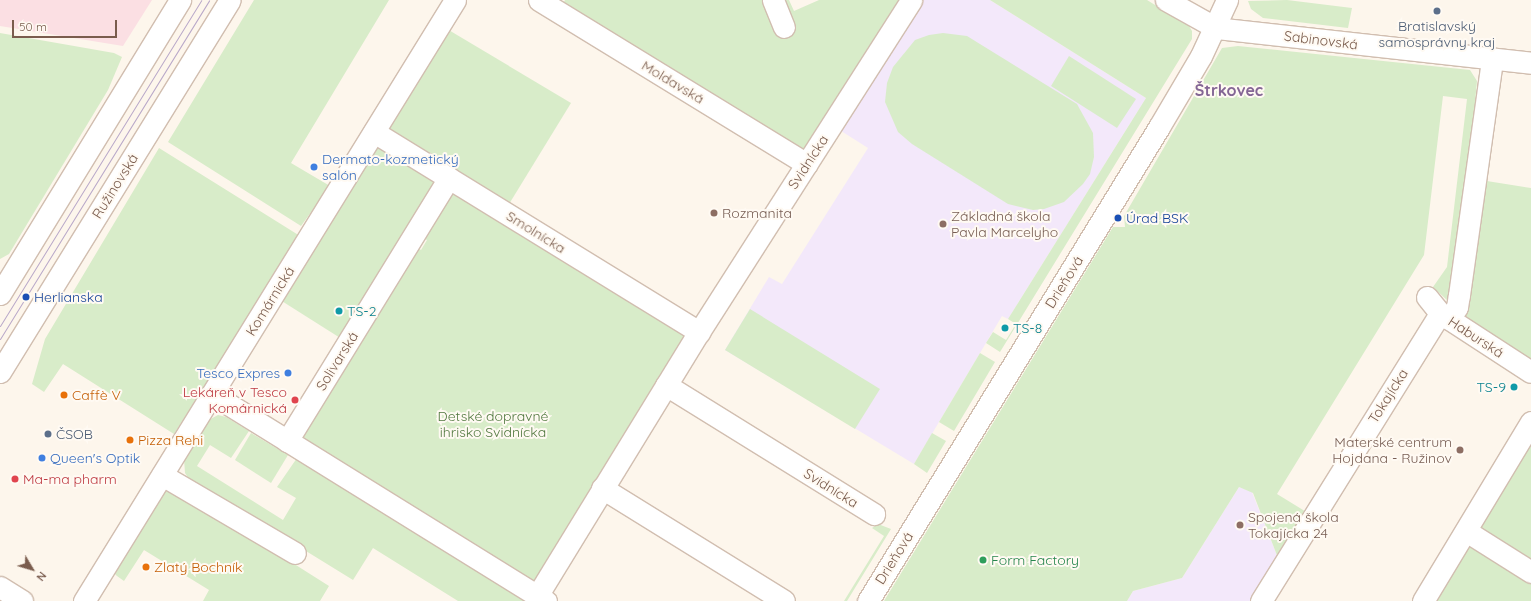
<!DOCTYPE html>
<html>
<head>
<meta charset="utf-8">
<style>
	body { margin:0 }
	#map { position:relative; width:1531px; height:601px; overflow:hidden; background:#fdf6ec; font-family:Quicksand,sans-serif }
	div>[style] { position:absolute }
	.education>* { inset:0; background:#f3e8fa }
	.medical>* { inset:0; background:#fbdfe3 }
	.green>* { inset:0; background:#d8ecc9 }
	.roads { filter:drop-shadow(1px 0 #d1beb0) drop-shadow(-1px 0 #d1beb0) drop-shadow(0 1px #d1beb0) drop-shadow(0 -1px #d1beb0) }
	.minor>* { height:21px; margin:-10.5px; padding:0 10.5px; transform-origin:10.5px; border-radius:10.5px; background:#fff }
	.tram>* { height:1px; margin:-0.5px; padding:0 0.5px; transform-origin:0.5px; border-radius:0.5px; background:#b9a8c9 }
	.dots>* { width:11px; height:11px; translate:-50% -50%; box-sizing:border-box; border:2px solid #fffaf3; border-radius:50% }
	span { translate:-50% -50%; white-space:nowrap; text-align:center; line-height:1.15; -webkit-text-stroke:4px #fffaf3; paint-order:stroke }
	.service-label { font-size:14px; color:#4e5e75 }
	.left { translate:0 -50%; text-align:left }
	.street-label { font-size:14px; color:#7a5c4d }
	.shop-label { font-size:14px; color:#366cbe }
	.right { translate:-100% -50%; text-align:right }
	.education-label { font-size:14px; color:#785e54 }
	.transit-label { font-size:14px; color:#164399 }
	.culture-label { font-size:14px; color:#0d838f }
	.health-label { font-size:14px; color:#be3a42 }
	.food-label { font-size:14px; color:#c56008 }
	.park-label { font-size:14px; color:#537a41 }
	.leisure-label { font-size:14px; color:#27864d }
	.quarter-label { font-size:16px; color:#846695; font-weight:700 }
	.north { position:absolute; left:12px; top:549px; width:40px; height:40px; -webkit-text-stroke:3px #fffaf3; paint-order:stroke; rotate:128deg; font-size:11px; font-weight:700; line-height:16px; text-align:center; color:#7a5c4d }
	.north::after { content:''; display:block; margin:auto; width:14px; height:18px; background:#7a5c4d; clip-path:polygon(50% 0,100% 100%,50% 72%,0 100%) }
	.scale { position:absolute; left:12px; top:20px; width:105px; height:18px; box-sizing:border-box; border:2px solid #7a5c4d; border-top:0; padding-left:5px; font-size:12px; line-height:14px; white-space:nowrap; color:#7a5c4d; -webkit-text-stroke:3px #fffaf3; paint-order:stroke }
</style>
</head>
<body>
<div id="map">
	<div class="education">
		<div style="clip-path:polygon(921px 0,990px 0,1146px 98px,1008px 319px,1002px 316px,914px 464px,725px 350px,769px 277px,782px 284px,868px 148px,838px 129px)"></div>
		<div style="clip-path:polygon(1239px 487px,1252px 492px,1278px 558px,1252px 601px,1127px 601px,1133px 591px,1182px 578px)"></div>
	</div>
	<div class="medical">
		<div style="clip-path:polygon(0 0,152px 0,123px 46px,0 26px)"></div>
	</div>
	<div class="green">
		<div style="clip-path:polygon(254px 0,389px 0,291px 163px,330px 186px,301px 226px,168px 142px)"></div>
		<div style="clip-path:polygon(565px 0,789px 0,794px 11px,819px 0,901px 0,802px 157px,559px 10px)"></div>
		<div style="clip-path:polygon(990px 0,1147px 0,1189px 26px,1192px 31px,1192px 39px,1000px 352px,986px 343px,993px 332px,1006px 340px,1016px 324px,1008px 319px,1146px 98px)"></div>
		<div style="clip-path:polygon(1287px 0,1352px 8px,1348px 28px,1263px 18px,1251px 9px,1248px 1px)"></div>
		<div style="clip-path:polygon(447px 29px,571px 103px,506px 209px,383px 131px)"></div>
		<div style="clip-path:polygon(0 33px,114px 53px,122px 57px,108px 90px,9px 254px,0 259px)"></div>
		<div style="clip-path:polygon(943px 33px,967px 36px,1077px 104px,1093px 133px,1094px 157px,1090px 174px,1083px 184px,1064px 202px,1044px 209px,1033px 210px,1008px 204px,912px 144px,898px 132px,885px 102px,887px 83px,893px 67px,915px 40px,929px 35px)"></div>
		<div style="clip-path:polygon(1238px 46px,1470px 70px,1477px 81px,1468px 178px,1531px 188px,1531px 360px,1465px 317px,1433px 287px,1447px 267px,1467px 99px,1443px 96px,1424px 255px,1277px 494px,1308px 513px,1278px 558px,1253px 493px,1239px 487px,1182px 578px,1133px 591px,1127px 601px,884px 601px,1113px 227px,1125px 227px,1124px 216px,1222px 48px)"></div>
		<div style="clip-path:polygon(1069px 56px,1136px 99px,1117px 128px,1051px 86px)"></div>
		<div style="clip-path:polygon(377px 138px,445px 179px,345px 341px,277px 298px)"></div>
		<div style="clip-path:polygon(159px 148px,300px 236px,174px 434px,63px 364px,44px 392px,32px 384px,45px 339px)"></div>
		<div style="clip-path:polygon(453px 189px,683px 330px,686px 341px,537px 579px,529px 582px,300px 437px,412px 244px,421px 250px,427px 240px,418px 235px)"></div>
		<div style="clip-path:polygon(750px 309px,880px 389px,855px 429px,725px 350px)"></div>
		<div style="clip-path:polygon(980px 353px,995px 362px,954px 431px,939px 422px)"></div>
		<div style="clip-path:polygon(218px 415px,226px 417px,249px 431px,231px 458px,210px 445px,197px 466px,283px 520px,296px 498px,277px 487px,297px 458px,530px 601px,458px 601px,373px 548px,353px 580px,189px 479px,185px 473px,184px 459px,207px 421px)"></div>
		<div style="clip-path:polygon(1531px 431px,1531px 601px,1427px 601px)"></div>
		<div style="clip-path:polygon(251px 433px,288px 455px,271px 483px,235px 460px)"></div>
		<div style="clip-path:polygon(932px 433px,946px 441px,927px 473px,914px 464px)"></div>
		<div style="clip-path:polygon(165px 482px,329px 586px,320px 601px,203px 601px,209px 590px,144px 550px,124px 581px,117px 576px,111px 570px)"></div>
		<div style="clip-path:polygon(878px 524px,891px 529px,847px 601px,844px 601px,884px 536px,872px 528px)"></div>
	</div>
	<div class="roads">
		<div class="minor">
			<div style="left:539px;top:0;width:314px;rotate:31.5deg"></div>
			<div style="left:773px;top:0;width:29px;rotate:68deg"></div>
			<div style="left:1166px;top:0;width:57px;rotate:29.2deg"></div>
			<div style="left:1216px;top:28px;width:317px;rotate:6.3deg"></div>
			<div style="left:374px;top:132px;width:382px;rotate:31.6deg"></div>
			<div style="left:0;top:294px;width:345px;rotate:-58.5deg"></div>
			<div style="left:1427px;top:297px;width:21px;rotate:51deg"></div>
			<div style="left:1440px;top:313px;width:108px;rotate:33deg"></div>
			<div style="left:1449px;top:319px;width:14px;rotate:-56deg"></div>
			<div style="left:1457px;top:307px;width:12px;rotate:-81deg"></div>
			<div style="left:1459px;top:295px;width:238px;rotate:-82deg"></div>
			<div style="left:0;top:372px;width:437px;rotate:-58.3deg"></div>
			<div style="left:666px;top:385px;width:245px;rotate:31.8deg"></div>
			<div style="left:212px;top:394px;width:393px;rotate:31.8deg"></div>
			<div style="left:287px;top:441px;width:309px;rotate:-58.4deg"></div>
			<div style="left:162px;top:475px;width:154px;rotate:30.4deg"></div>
			<div style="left:602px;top:488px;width:214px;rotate:31.8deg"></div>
			<div style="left:1466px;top:531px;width:77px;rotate:32.2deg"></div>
			<div style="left:0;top:587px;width:26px;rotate:32deg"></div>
			<div style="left:537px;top:596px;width:310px;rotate:-58.5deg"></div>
			<div style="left:699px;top:332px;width:394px;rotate:-57.4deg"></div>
			<div style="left:84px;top:601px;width:706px;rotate:-58.31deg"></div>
			<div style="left:868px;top:601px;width:556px;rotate:-58.45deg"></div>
			<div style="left:1159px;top:127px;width:82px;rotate:-59.4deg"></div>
			<div style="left:1201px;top:56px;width:62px;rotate:-65.1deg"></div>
			<div style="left:1261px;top:601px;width:339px;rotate:-58.1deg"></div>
			<div style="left:1423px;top:601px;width:209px;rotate:-58.9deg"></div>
		</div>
	</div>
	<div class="tram">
		<div style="left:0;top:326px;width:383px;rotate:-58.3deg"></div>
		<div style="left:0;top:339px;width:398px;rotate:-58.3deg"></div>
	</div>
	<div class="dots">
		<div style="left:1437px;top:11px;background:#5c6f8a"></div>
		<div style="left:314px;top:167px;background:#3f7fe0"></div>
		<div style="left:714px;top:213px;background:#8d6e63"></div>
		<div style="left:1118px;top:218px;background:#1a4fb4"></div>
		<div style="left:943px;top:224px;background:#8d6e63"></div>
		<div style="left:26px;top:297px;background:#1a4fb4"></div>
		<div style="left:339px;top:311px;background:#0f9aa8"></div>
		<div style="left:1005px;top:328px;background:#0f9aa8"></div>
		<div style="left:288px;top:373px;background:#3f7fe0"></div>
		<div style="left:1514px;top:387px;background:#0f9aa8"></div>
		<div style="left:64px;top:395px;background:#e8710a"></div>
		<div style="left:295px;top:400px;background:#e0444e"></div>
		<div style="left:48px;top:434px;background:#5c6f8a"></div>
		<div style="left:130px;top:440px;background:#e8710a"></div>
		<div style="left:1460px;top:450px;background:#8d6e63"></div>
		<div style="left:42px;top:458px;background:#3f7fe0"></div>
		<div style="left:15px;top:479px;background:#e0444e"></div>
		<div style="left:1240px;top:525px;background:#8d6e63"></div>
		<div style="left:983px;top:560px;background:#2e9e5b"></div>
		<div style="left:146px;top:567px;background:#e8710a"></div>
	</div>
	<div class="service-label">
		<span style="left:1437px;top:34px">Bratislavský<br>samosprávny kraj</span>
		<span class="left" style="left:56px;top:434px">ČSOB</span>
	</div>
	<div class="street-label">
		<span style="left:1321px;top:40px;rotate:7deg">Sabinovská</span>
		<span style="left:673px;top:82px;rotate:31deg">Moldavská</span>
		<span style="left:808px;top:162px;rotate:-57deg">Svidnícka</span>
		<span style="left:115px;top:186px;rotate:-58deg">Ružinovská</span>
		<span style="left:536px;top:232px;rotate:32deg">Smolnícka</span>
		<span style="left:1064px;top:282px;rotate:-58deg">Drieňová</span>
		<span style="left:270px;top:301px;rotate:-58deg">Komárnická</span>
		<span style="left:1476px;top:337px;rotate:33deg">Haburská</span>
		<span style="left:337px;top:361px;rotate:-58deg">Solivarská</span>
		<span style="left:1388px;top:396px;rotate:-58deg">Tokajícka</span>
		<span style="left:831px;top:488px;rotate:32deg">Svidnícka</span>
		<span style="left:894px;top:558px;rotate:-58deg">Drieňová</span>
	</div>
	<div class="shop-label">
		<span class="left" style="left:322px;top:167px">Dermato-kozmetický<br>salón</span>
		<span class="right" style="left:280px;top:373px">Tesco Expres</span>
		<span class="left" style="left:50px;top:458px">Queen's Optik</span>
	</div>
	<div class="education-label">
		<span class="left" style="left:722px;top:213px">Rozmanita</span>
		<span class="left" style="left:951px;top:224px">Základná škola<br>Pavla Marcelyho</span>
		<span class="right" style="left:1452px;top:450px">Materské centrum<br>Hojdana - Ružinov</span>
		<span class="left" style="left:1248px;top:525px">Spojená škola<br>Tokajícka 24</span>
	</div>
	<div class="transit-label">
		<span class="left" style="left:1126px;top:218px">Úrad BSK</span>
		<span class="left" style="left:34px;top:297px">Herlianska</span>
	</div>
	<div class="culture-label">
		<span class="left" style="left:347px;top:311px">TS-2</span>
		<span class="left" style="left:1013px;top:328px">TS-8</span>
		<span class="right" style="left:1506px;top:387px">TS-9</span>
	</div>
	<div class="health-label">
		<span class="right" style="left:287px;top:400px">Lekáreň v Tesco<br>Komárnická</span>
		<span class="left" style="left:23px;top:479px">Ma-ma pharm</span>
	</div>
	<div class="food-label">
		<span class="left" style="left:72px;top:395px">Caffè V</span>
		<span class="left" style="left:138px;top:440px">Pizza Rehi</span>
		<span class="left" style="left:154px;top:567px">Zlatý Bochník</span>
	</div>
	<div class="park-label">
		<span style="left:493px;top:424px">Detské dopravné<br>ihrisko Svidnícka</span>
	</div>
	<div class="leisure-label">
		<span class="left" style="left:991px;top:560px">Form Factory</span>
	</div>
	<div class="quarter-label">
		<span style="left:1229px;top:90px">Štrkovec</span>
	</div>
	<div class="north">N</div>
	<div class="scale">50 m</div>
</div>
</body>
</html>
